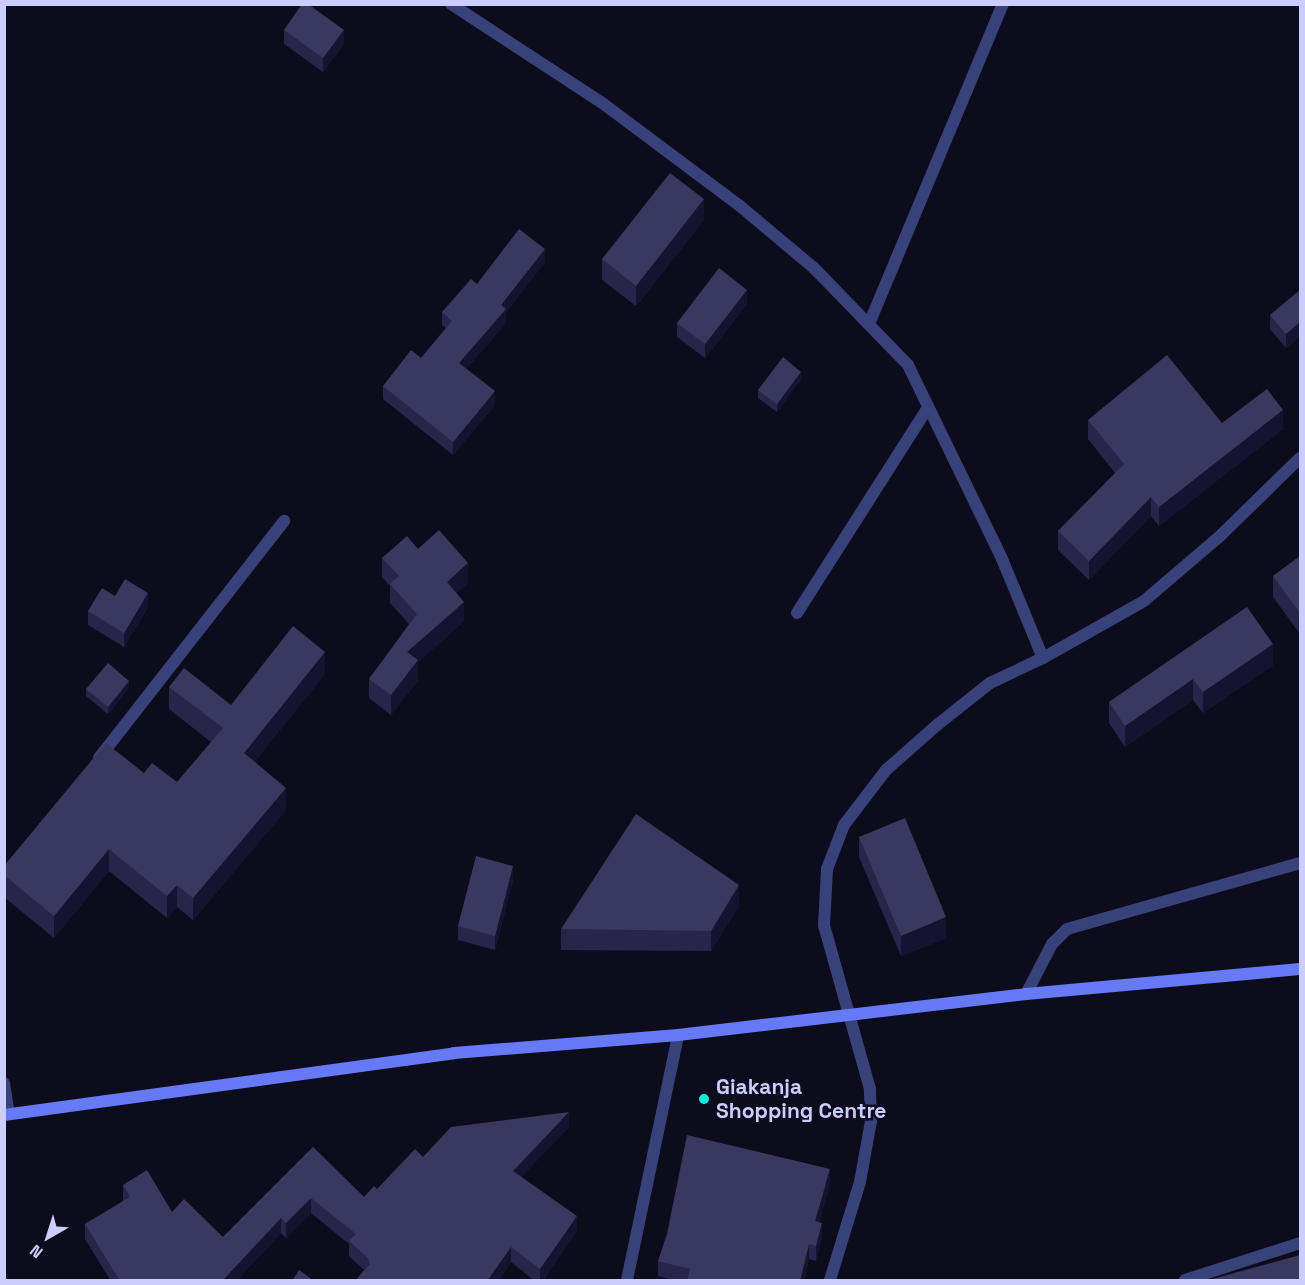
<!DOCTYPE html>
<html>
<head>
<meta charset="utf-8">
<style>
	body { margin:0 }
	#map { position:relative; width:1305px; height:1285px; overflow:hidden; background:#0d0c1d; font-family:"Space Grotesk",sans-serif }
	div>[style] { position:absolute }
	.street>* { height:12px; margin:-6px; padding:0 6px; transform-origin:6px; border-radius:6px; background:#39417a }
	.secondary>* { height:12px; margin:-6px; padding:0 6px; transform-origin:6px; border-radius:6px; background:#667af8 }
	.wall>* { inset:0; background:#27264a }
	.shaded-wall>* { inset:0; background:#151430 }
	.building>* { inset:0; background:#39385e }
	.dots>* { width:16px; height:16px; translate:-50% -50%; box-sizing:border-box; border:3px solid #0d0c1d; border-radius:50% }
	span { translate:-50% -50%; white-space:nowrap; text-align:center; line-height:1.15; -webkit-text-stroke:5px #0d0c1d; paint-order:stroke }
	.poi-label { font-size:21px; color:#cacdfd; font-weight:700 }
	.left { translate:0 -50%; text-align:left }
	.frame { position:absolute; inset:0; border:6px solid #cacdfd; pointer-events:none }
	.north { position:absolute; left:18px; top:1207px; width:60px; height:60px; -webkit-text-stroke:4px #0d0c1d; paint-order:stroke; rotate:219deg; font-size:16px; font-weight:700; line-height:24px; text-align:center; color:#cacdfd }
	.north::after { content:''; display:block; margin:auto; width:21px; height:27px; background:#cacdfd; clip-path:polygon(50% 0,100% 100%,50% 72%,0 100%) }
</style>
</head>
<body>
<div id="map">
	<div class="street">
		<div style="left:451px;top:4px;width:179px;rotate:33.2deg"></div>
		<div style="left:601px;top:102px;width:174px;rotate:36.8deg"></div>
		<div style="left:740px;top:206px;width:97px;rotate:40deg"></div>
		<div style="left:814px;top:268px;width:135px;rotate:45.9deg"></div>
		<div style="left:908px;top:365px;width:216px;rotate:64.1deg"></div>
		<div style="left:1002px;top:559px;width:107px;rotate:67.5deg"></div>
		<div style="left:869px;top:324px;width:347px;rotate:-67.3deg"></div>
		<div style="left:797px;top:613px;width:242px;rotate:-57.5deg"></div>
		<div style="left:99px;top:758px;width:301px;rotate:-52deg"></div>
		<div style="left:1026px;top:994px;width:56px;rotate:-62.5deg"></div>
		<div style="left:1052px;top:944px;width:21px;rotate:-45deg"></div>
		<div style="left:1067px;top:929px;width:242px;rotate:-15.8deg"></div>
		<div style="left:4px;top:1083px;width:31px;rotate:81deg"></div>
		<div style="left:627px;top:1280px;width:250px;rotate:-78.2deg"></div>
		<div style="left:830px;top:1280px;width:102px;rotate:-73deg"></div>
		<div style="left:860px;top:1182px;width:62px;rotate:-79.8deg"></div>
		<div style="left:871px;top:1121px;width:32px;rotate:-92deg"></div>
		<div style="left:870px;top:1089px;width:170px;rotate:-105.7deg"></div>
		<div style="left:824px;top:925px;width:56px;rotate:-86.9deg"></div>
		<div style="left:827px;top:869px;width:47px;rotate:-68.9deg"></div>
		<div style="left:844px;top:825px;width:69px;rotate:-52.6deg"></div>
		<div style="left:886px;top:770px;width:68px;rotate:-41.4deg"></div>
		<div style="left:937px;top:725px;width:68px;rotate:-38.4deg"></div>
		<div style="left:990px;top:683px;width:59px;rotate:-25.3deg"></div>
		<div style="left:1043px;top:658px;width:116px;rotate:-29.4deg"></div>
		<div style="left:1144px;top:601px;width:100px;rotate:-40.5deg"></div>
		<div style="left:1220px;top:536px;width:112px;rotate:-44.3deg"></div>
		<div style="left:1185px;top:1280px;width:121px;rotate:-17.8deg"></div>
	</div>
	<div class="secondary">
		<div style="left:4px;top:1115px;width:454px;rotate:-7.8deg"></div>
		<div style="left:454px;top:1053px;width:225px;rotate:-4.6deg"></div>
		<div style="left:678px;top:1035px;width:350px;rotate:-6.7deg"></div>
		<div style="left:1026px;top:994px;width:275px;rotate:-5.2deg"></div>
	</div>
	<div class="wall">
		<div style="clip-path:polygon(284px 30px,344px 44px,323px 72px,284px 44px)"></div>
		<div style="clip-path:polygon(704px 220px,636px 306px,602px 280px,602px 259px)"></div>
		<div style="clip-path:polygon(545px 262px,506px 312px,506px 323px,466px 369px,495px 405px,453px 455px,383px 399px,383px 386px,421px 358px,446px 328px,442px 325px,442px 312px,477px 284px)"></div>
		<div style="clip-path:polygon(1300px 290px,1300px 336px,1286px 348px,1270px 329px,1270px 315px)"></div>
		<div style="clip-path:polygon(747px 304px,705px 358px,677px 337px,677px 323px)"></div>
		<div style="clip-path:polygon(801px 379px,777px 412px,758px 398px,758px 390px)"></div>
		<div style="clip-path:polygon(1088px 420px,1222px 423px,1283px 429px,1159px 526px,1151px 516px,1089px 580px,1058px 550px,1058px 531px,1115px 473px,1088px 439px)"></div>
		<div style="clip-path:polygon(418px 549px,468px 583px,456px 593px,464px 621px,418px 662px,418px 680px,391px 715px,369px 698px,369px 679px,409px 624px,390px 603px,390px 586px,382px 577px,382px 558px)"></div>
		<div style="clip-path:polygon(1300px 556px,1300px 634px,1273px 597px,1273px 576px)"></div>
		<div style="clip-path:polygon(115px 596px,148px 607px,124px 647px,88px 625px,88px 611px)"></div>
		<div style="clip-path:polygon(1247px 607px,1273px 665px,1203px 713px,1193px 700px,1125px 747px,1109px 723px,1109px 702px)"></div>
		<div style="clip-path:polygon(325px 674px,255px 761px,286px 810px,193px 920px,177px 907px,167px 918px,109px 871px,54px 938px,4px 897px,4px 866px,144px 773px,177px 782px,211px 742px,169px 709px,169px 687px,231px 705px)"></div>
		<div style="clip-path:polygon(129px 688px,108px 714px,86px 696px,86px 689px)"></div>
		<div style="clip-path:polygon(859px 837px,946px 938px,901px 956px,859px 857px)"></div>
		<div style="clip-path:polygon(513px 880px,495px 950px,458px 940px,458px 926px)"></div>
		<div style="clip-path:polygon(739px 906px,711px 951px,561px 950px,561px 929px)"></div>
		<div style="clip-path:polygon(569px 1127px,521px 1177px,577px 1231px,543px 1281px,535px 1281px,511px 1262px,498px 1281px,355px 1281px,364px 1270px,349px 1256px,349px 1244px,311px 1213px,286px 1238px,281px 1233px,236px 1281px,111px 1281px,85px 1239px,85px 1224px,123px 1201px,123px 1185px,172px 1212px,223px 1237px,313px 1147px,364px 1197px,377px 1189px,423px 1157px)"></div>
		<div style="clip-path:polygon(830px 1184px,819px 1222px,822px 1238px,816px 1261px,809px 1259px,804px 1281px,677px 1281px,658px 1276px,658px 1261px)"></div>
	</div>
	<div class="shaded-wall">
		<div style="clip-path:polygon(344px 30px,344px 44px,323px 72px,323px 58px)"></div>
		<div style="clip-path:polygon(704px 199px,704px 220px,636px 306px,636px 286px)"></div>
		<div style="clip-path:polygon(545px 249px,545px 262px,506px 312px,506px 323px,459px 377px,459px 363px,501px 305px)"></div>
		<div style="clip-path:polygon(747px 290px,747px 304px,705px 358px,705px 344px)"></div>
		<div style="clip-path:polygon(1300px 322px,1300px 336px,1286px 348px,1286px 334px)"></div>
		<div style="clip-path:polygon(801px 372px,801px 379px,777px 412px,777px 404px)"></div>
		<div style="clip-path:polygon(495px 391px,495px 405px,453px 455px,453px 442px)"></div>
		<div style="clip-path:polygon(1283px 410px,1283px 429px,1159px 526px,1159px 507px)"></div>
		<div style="clip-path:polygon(1151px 497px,1151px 516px,1089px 580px,1089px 561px)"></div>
		<div style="clip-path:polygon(468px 563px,468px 583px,447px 601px,447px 582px)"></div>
		<div style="clip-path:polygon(148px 593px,148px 607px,124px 647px,124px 633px)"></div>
		<div style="clip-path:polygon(464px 602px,464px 621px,418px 662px,418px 680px,391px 715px,391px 695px,407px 652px)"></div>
		<div style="clip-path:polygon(1273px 644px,1273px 665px,1203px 713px,1203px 692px)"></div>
		<div style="clip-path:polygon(325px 652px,325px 674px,244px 775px,244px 753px)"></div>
		<div style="clip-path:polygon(1193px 679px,1193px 700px,1125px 747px,1125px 726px)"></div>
		<div style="clip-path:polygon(129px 681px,129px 688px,108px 714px,108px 707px)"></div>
		<div style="clip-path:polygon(286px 788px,286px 810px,193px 920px,193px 898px)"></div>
		<div style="clip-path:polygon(109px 849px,109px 871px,54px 938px,54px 916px)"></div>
		<div style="clip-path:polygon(513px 866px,513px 880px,495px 950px,495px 936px)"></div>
		<div style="clip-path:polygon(177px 885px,177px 907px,167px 918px,167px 896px)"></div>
		<div style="clip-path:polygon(739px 885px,739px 906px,711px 951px,711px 931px)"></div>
		<div style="clip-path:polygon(946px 917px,946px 938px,901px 956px,901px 936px)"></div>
		<div style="clip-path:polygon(569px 1112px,569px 1127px,513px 1186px,513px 1171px)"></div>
		<div style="clip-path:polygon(830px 1169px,830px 1184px,815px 1236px,815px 1221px)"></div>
		<div style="clip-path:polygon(311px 1198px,311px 1213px,286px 1238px,286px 1223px)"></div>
		<div style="clip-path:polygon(577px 1216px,577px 1231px,543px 1281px,540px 1281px,540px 1269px)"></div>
		<div style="clip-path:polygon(281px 1218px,281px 1233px,236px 1281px,222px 1281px)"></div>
		<div style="clip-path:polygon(822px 1223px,822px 1238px,816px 1261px,816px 1246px)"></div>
		<div style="clip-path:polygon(809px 1244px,809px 1259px,804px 1281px,800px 1281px)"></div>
		<div style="clip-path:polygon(511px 1247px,511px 1262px,498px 1281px,487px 1281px)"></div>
	</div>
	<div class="building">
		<div style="clip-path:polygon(302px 4px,308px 4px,344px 30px,323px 58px,284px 30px)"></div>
		<div style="clip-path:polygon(670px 173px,704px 199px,636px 286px,602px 259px)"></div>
		<div style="clip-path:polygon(519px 229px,545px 249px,501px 305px,506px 309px,459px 363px,495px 391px,453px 442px,383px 386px,411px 350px,421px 358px,452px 321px,442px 312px,471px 279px,477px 284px)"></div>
		<div style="clip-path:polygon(719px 268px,747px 290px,705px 344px,677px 323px)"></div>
		<div style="clip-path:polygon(1300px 290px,1300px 322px,1286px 334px,1270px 315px)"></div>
		<div style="clip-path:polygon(1167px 355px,1222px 423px,1267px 389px,1283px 410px,1159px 507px,1151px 497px,1089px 561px,1058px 531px,1124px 464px,1088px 420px)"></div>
		<div style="clip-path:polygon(783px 357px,801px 372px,777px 404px,758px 390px)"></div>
		<div style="clip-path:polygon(439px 530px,468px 563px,447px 582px,464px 602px,407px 652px,418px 660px,391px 695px,369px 679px,417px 614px,390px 584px,399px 576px,382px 558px,407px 536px,418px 549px)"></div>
		<div style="clip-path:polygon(1300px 556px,1300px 613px,1273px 576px)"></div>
		<div style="clip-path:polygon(125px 579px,148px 593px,124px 633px,88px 611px,102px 588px,115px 596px)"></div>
		<div style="clip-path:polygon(1247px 607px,1273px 644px,1203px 692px,1193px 679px,1125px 726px,1109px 702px)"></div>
		<div style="clip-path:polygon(293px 626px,325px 652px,244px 753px,286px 788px,193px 898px,177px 885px,167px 896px,109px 849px,54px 916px,4px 875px,4px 866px,106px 743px,144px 773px,152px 763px,177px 782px,223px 728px,169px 687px,184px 668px,231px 705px)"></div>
		<div style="clip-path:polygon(108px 663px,129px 681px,108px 707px,86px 689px)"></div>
		<div style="clip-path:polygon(636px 814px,739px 885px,711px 931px,561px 929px)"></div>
		<div style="clip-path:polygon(905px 818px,946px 917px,901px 936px,859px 837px)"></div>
		<div style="clip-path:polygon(476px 856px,513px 866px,495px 936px,458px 926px)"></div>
		<div style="clip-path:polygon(569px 1112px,513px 1171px,577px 1216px,540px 1269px,511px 1247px,487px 1281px,355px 1281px,370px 1264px,368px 1258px,349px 1241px,356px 1234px,311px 1198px,286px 1223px,281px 1218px,222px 1281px,120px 1281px,85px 1224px,130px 1197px,123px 1185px,147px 1170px,172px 1212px,184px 1199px,223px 1237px,313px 1147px,364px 1197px,374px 1186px,377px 1189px,415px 1149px,423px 1157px,451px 1127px)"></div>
		<div style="clip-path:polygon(687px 1135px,830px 1169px,815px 1221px,822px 1223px,816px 1246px,809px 1244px,800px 1281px,687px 1281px,690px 1269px,658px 1261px,667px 1234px)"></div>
		<div style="clip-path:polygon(1300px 1255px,1300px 1281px,1205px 1281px)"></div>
		<div style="clip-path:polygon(299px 1270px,314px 1281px,292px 1281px)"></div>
	</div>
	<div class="dots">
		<div style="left:704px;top:1099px;background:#0ae9db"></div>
	</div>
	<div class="poi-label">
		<span class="left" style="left:716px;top:1099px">Giakanja<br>Shopping Centre</span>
	</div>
	<div class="frame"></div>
	<div class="north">N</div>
</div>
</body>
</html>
